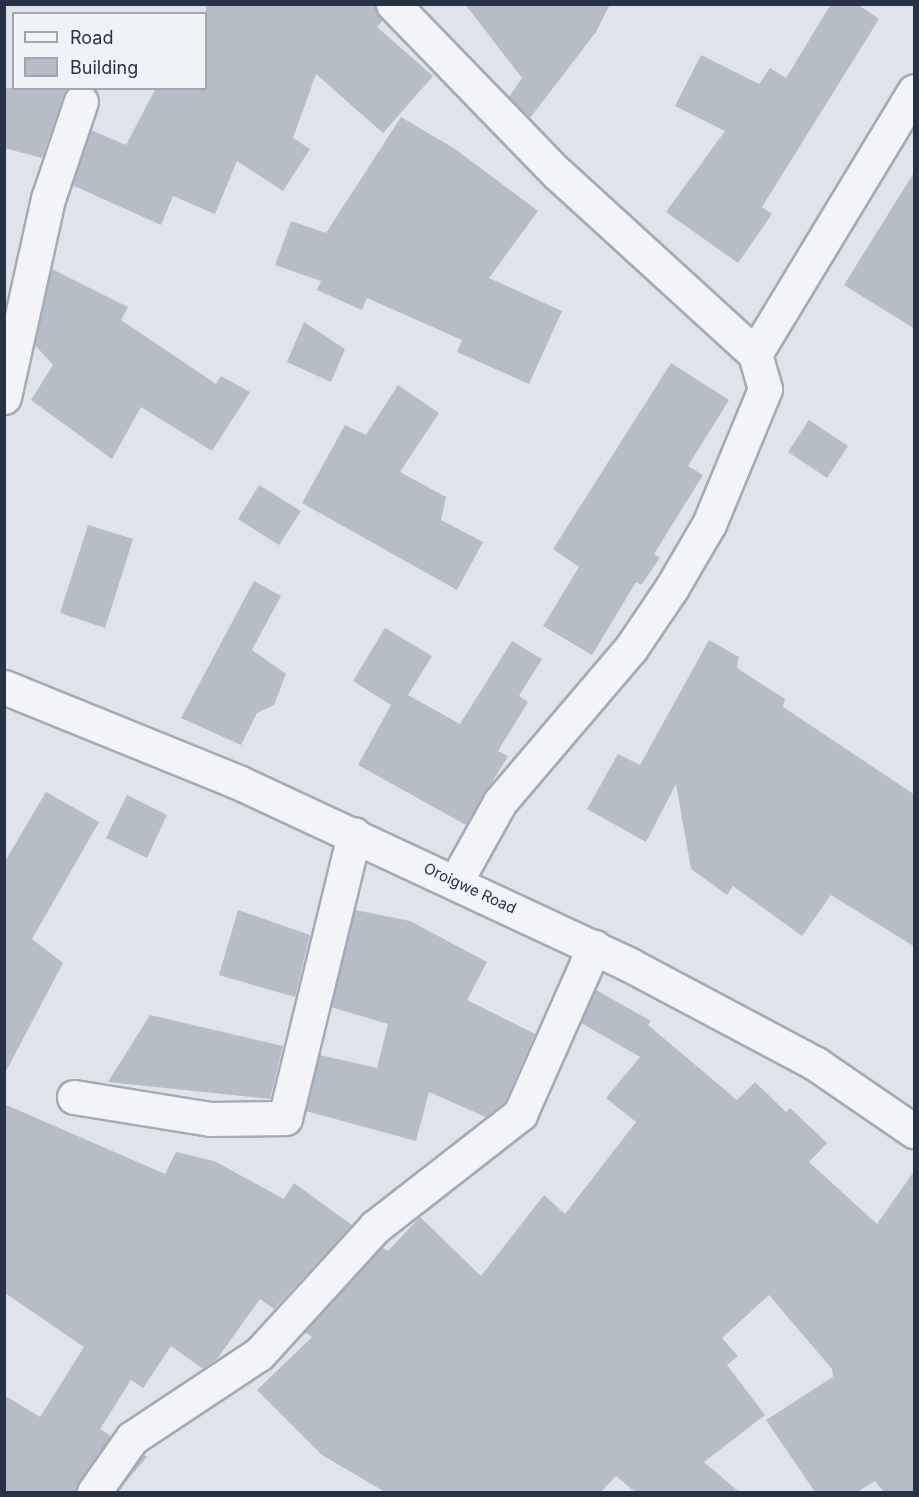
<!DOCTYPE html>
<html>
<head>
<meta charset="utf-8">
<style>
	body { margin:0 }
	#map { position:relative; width:919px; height:1497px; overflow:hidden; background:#dfe4ea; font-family:Inter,sans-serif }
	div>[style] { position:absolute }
	.building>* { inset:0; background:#b6bdc7 }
	.roads { filter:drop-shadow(2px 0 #a4abb4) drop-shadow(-2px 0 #a4abb4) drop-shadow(0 2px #a4abb4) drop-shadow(0 -2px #a4abb4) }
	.minor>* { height:33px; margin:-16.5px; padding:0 16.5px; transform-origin:16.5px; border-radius:16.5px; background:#f3f4f8 }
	span { translate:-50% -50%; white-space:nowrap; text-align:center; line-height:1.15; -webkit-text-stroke:4.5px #eff3f7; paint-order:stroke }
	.street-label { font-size:15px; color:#273242 }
	.frame { position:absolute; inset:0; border:6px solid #273242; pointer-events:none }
	.legend { position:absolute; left:12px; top:12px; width:195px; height:78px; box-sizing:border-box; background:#eff3f7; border:2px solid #9fa6af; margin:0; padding:8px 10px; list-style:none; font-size:18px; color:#273242 }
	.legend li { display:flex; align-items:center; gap:12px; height:30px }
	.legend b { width:30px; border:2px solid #9fa6af }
</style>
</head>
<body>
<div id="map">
	<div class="building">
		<div style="clip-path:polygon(206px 4px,375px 4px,383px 20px,377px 27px,433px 76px,383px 133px,316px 74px,293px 138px,310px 149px,283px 191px,237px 161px,215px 214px,173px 196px,161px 225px,72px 185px,91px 130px,126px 145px,156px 88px,206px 88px)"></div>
		<div style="clip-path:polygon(465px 4px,610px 4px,596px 32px,530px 118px,509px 97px,522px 78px)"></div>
		<div style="clip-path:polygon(831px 4px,857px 4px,879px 19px,762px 207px,772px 214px,738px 263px,666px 212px,725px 131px,675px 106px,701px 55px,759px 84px,770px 68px,786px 78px)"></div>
		<div style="clip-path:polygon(4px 88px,66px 88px,42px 158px,4px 148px)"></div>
		<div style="clip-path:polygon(401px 117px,455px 149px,538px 211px,489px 278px,562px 311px,529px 384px,457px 352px,462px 340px,367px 298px,362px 310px,317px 290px,321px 281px,275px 265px,291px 221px,326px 233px)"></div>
		<div style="clip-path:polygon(915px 171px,915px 329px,844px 285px)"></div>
		<div style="clip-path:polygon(52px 269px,128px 307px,121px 320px,216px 384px,221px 376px,250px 392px,212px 451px,141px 407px,112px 459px,31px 400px,53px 365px,35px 345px)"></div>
		<div style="clip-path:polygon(304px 322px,345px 349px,331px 382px,287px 362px)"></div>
		<div style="clip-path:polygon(671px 363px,729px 400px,688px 466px,703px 475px,654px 554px,660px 558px,641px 585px,636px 582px,592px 655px,543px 626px,579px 567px,553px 549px)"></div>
		<div style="clip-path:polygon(398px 385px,439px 413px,400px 472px,446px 497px,441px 520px,483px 542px,457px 590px,302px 503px,345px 425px,366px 435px)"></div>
		<div style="clip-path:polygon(809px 420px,848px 446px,827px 478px,788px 452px)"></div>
		<div style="clip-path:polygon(259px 485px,301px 511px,279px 545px,238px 519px)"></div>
		<div style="clip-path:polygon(88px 525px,133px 539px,105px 628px,60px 613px)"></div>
		<div style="clip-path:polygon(254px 581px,281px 596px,252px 650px,286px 674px,274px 705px,257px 713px,241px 745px,181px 718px)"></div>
		<div style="clip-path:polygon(385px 628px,432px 656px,408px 695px,460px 724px,512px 641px,542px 659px,519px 696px,528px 702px,498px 751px,508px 756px,466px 825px,358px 765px,391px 705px,353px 681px)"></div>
		<div style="clip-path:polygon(709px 640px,739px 657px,737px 668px,785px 699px,783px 707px,915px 795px,915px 947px,831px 895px,802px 936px,733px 886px,727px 895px,691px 869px,676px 784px,646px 842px,587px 809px,618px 754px,640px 765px)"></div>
		<div style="clip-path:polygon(46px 792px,99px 822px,32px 939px,63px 963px,4px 1075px,4px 863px)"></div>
		<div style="clip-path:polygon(127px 795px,167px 815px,147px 858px,106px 838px)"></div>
		<div style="clip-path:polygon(238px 910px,310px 935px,295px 997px,219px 975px)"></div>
		<div style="clip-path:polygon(355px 910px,410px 921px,487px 962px,467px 1000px,535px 1034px,505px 1102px,486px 1117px,429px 1092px,416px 1141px,306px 1111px,320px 1055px,377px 1068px,388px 1024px,331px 1007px)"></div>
		<div style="clip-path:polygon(596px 990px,651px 1021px,648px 1025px,737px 1100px,755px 1082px,786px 1112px,790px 1108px,827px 1143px,809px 1162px,877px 1224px,915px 1170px,915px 1492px,884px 1492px,875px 1481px,857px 1492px,815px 1492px,766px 1420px,833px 1377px,832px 1369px,769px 1295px,722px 1338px,738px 1356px,727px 1365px,765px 1415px,704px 1462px,739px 1492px,635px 1492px,616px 1476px,601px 1492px,385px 1492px,322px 1455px,257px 1390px,312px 1337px,305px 1332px,382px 1247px,388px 1251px,420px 1217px,481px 1276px,544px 1195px,565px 1214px,636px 1122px,606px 1098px,640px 1057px,581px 1023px)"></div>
		<div style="clip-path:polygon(150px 1015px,283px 1046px,270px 1099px,108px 1082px)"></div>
		<div style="clip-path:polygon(4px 1104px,165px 1174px,176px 1152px,214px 1161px,284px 1199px,294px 1183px,352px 1225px,274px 1309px,260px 1299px,217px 1359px,203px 1369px,171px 1346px,143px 1388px,131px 1380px,100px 1429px,111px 1436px,76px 1492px,4px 1492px,4px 1395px,40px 1417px,84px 1347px,5px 1293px)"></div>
		<div style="clip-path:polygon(143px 1455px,147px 1457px,117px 1492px)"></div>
	</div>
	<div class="roads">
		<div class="minor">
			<div style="left:393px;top:4px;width:235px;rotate:45.9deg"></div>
			<div style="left:557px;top:173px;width:268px;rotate:42.4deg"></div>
			<div style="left:755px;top:354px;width:36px;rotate:74deg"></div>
			<div style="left:765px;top:389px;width:146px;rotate:112.5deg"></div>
			<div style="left:709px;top:524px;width:75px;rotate:120.3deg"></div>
			<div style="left:671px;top:589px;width:71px;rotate:124.1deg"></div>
			<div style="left:631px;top:648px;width:202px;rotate:130.4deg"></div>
			<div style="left:500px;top:802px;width:90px;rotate:119.1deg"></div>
			<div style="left:755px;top:354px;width:307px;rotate:-58.8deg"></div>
			<div style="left:4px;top:397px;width:203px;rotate:-77.5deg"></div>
			<div style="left:48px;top:199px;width:103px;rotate:-71.4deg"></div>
			<div style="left:4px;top:687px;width:253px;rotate:22.1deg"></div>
			<div style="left:238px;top:782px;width:433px;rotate:25deg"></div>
			<div style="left:630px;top:965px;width:211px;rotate:28deg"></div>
			<div style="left:816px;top:1064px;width:119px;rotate:34.4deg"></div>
			<div style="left:74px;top:1097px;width:138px;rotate:9.2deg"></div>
			<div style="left:210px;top:1119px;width:75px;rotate:-0.8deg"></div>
			<div style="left:285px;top:1118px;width:292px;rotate:-76.3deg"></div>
			<div style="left:94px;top:1492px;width:66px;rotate:-54.9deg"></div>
			<div style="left:132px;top:1438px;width:152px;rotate:-33.5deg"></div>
			<div style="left:259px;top:1354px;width:172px;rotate:-47.6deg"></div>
			<div style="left:375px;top:1227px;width:184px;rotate:-37.9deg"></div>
			<div style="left:520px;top:1114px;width:183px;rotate:-66.1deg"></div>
		</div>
	</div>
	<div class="street-label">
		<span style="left:470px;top:888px;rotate:25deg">Oroigwe Road</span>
	</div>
	<div class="frame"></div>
	<ul class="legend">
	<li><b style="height:8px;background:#f3f4f8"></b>Road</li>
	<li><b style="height:16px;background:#b6bdc7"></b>Building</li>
	</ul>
</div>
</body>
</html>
